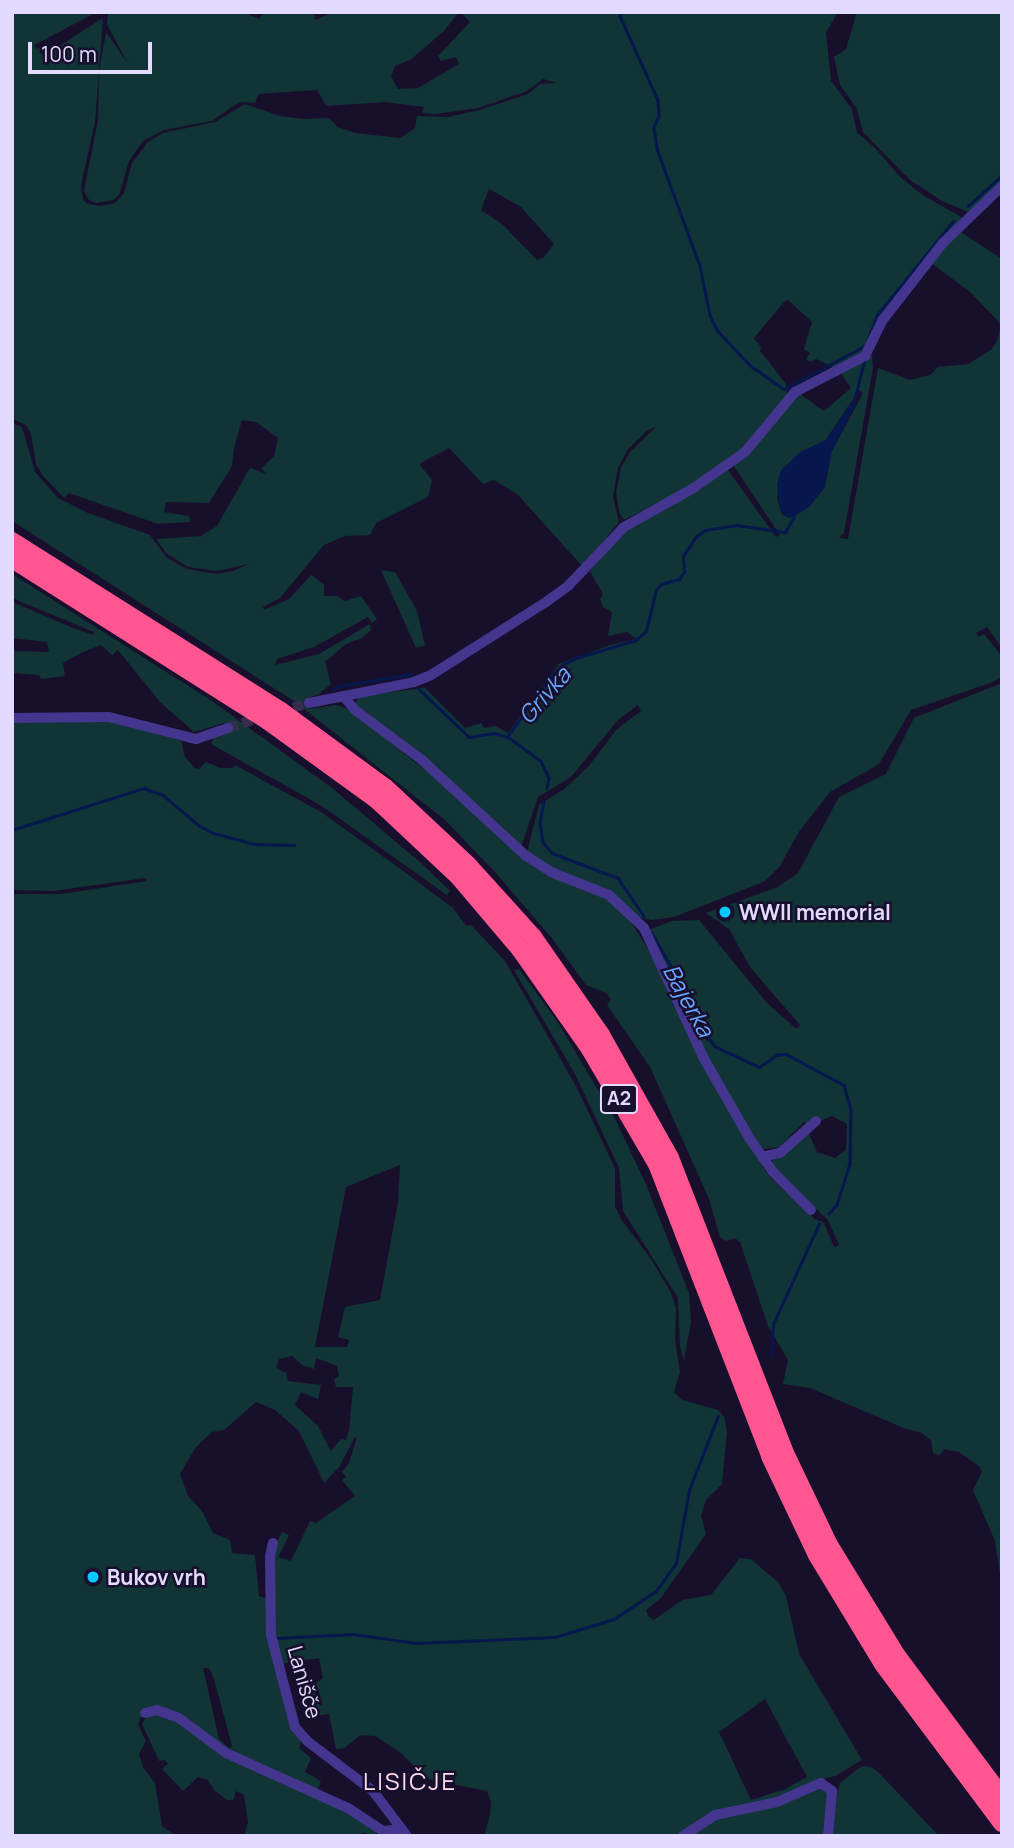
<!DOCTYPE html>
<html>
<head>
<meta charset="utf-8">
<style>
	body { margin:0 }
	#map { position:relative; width:1014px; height:1848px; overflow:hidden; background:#180f2c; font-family:Manrope,sans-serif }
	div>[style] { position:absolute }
	.green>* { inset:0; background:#113437 }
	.water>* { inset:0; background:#06174e }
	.stream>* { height:2.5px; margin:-1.25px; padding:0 1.25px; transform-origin:1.25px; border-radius:1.25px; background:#06174e }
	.minor-tunnel>* { height:10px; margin-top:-5px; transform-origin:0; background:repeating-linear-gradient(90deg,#362d4c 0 10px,transparent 0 15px) }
	.minor>* { height:10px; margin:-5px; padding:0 5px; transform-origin:5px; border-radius:5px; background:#44368f }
	.motorway>* { height:18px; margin:-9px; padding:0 9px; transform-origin:9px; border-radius:9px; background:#ff5591 }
	.dots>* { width:19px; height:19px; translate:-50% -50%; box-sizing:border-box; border:4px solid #180f2c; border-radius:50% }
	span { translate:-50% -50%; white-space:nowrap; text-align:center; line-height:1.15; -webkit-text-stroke:5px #180f2c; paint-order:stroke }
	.shield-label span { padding:2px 5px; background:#180f2c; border:2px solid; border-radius:5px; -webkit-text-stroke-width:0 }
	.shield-label { font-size:19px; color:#e3daff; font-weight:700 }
	.poi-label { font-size:21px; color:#e3daff; font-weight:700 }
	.left { translate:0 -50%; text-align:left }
	.street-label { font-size:21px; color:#e3daff }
	.water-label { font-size:23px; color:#68a6ff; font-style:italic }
	.quarter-label { font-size:24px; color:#ffdcee; letter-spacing:2px }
	.frame { position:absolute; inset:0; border:14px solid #e3daff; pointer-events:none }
	.scale { position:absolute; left:28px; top:42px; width:124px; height:32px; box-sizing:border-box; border:4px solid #e3daff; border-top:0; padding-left:9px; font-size:21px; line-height:24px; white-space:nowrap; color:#e3daff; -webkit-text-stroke:5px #180f2c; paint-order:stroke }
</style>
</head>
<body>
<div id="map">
	<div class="green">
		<div style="clip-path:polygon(evenodd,12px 12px,97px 12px,34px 45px,36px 49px,43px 46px,48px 53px,103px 18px,95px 122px,81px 185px,83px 200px,88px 204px,101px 206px,115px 203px,124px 193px,132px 163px,148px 142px,163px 133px,215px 122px,245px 104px,280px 116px,303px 119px,329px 118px,338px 127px,355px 133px,400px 138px,415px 128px,417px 116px,448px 117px,480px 110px,528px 94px,540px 84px,557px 83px,543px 79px,527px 91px,478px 108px,435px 114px,422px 113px,424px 107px,385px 102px,326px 106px,317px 90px,259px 94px,255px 103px,239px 102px,212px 121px,164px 130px,143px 141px,129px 161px,119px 195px,113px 200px,96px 203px,89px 200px,84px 191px,98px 120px,99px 72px,106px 32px,129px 65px,107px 25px,108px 12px,242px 12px,259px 19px,264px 12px,314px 12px,315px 20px,335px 12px,459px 12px,443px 32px,410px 60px,395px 66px,391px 76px,398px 89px,418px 88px,459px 64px,456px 57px,441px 61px,438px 56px,470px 22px,461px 12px,838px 12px,826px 32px,831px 81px,852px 109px,857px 133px,874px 147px,901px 178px,924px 196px,963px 218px,941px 240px,929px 259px,879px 320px,869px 348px,862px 355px,835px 368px,816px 359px,810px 362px,806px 359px,810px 353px,804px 349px,812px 322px,788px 300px,784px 302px,754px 338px,761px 347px,760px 351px,786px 384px,787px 396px,747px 445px,715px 473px,624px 520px,619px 512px,616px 492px,621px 468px,630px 452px,656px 427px,648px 430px,628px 449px,618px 468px,613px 496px,619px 522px,583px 567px,518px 495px,494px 480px,483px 484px,449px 448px,419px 464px,432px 480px,428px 497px,376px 523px,370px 535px,345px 536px,324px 545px,280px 598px,263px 607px,264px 610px,289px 599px,311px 575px,324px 584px,324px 596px,337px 596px,345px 601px,361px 596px,377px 619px,372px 623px,368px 617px,314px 647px,277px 659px,275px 665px,319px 654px,370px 624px,371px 630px,362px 638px,346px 644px,325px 662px,331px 684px,319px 694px,307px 698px,308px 709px,336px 705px,346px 708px,433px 776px,528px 861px,551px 876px,597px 893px,612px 901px,627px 916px,660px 968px,709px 1076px,768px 1175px,790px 1196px,796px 1196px,813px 1218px,824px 1223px,834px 1247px,839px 1245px,828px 1220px,771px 1166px,774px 1158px,802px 1135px,809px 1134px,817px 1152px,835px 1158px,846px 1150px,847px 1124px,832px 1116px,807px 1127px,805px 1121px,779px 1147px,764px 1149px,756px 1143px,714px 1075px,670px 975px,649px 938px,651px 929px,672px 921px,699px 920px,767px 1003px,795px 1028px,798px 1028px,800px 1025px,750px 967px,729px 929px,706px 913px,778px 887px,798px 873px,839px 797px,886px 774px,914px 718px,1002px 683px,1002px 1588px,995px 1541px,973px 1490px,982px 1472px,979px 1466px,959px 1452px,944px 1449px,940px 1455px,933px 1453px,931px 1440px,920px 1432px,906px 1429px,810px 1388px,783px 1384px,788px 1360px,768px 1326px,740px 1242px,735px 1238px,726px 1241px,720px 1237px,709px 1199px,650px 1067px,607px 1005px,611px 999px,606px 993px,586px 985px,551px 937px,494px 871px,445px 820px,294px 701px,12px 521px,12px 423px,22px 427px,35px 472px,58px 498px,88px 513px,150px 535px,167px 558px,187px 569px,217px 574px,233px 571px,249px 564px,217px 571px,188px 567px,166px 553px,156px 539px,201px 536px,217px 526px,250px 468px,267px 474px,261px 469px,274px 456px,278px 438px,256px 422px,242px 420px,234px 448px,232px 466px,209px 503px,166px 502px,164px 512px,189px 516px,190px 522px,158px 524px,69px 493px,64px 498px,43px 476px,36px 464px,31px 434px,26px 425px,12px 419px,12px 12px,489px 189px,521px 207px,554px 244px,544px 257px,537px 260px,502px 224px,481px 210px,489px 189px)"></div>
		<div style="clip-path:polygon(857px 12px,1002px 12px,1002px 183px,971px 213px,944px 202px,910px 180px,863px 132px,857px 109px,840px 85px,834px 57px,846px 49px)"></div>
		<div style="clip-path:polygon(evenodd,961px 232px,1002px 259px,1002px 648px,987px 627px,976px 633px,979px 637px,984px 634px,1000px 654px,1002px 676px,993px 682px,911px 710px,879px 764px,830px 792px,798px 833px,780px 866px,765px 881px,674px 917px,651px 920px,639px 917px,607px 890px,554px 871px,527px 852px,539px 805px,564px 789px,588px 767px,617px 729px,641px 711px,638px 705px,618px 720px,571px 777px,538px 797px,521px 847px,355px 705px,359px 696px,425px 688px,465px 728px,481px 723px,484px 728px,495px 726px,508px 733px,559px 664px,610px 645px,636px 639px,627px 632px,608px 636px,612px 612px,603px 607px,600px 599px,603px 594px,590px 571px,624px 530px,728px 470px,776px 537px,780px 535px,733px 465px,796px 395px,800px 394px,824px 411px,851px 388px,841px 373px,872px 355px,873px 368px,844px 533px,839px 538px,848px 539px,878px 368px,910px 380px,930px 375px,938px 367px,968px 364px,992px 349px,997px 340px,1001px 326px,997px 320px,969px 291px,932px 264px,944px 246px,961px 232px,859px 390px,863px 393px,831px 453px,825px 487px,809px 507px,790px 518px,782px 515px,777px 498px,781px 471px,798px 454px,825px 441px,859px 390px)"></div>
		<div style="clip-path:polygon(381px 570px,395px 572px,417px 611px,425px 645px,416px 648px)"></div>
		<div style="clip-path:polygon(12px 574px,212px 701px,332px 788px,421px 863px,450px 891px,447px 895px,322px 806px,211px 744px,214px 737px,229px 733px,224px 723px,194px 732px,160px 702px,118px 650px,112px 655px,101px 645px,81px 653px,63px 663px,65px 676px,41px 679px,39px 675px,12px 673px,12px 651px,49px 652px,47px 642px,12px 638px,12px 602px,71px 627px,93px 635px,94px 632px,12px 598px)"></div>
		<div style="clip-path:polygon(evenodd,12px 722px,118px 722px,181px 741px,185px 757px,195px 768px,199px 769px,206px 762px,221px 768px,233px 768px,235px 765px,321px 812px,399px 868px,453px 908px,466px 926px,471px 925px,505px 961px,576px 1086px,606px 1149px,615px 1169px,615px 1206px,621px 1219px,651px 1259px,671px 1293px,676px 1308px,675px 1340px,680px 1372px,674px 1392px,682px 1400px,718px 1410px,724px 1417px,727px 1431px,722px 1484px,706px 1500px,701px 1515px,706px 1534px,660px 1599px,646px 1610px,648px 1616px,654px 1620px,682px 1600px,711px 1595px,740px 1558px,751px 1559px,779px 1583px,786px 1596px,799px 1654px,862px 1760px,835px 1776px,817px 1780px,789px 1797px,724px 1811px,680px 1836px,484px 1836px,490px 1815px,491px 1802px,487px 1791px,427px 1779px,401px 1753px,375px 1736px,361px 1735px,344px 1748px,336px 1749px,329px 1714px,315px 1716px,311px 1687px,323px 1678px,319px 1658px,280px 1664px,273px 1637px,271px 1590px,276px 1544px,282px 1532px,289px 1535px,278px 1557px,291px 1561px,310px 1521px,316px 1523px,355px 1496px,342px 1480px,346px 1477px,342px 1472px,349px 1463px,357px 1437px,355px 1437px,339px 1467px,324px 1483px,299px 1431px,275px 1410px,256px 1402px,224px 1430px,212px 1432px,196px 1447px,180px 1474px,188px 1496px,202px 1511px,213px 1533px,230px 1540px,232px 1553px,255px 1555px,259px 1596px,267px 1599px,269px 1633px,302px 1739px,299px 1748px,311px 1758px,305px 1772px,321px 1781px,317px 1791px,243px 1759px,165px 1710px,151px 1706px,145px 1709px,138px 1724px,146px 1741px,139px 1754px,143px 1767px,155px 1783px,162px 1826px,176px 1836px,12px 1836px,12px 894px,61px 894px,147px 881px,145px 878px,53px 891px,12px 890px,12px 722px,400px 1165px,398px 1202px,380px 1300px,345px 1307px,338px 1337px,349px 1340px,347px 1347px,315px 1347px,346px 1187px,400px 1165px,12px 722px,292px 1356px,302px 1365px,314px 1369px,316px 1358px,337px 1366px,339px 1376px,334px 1379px,336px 1387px,353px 1387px,349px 1431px,346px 1440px,341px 1439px,331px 1451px,318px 1426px,295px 1405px,301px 1392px,318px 1399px,321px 1385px,288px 1381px,286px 1373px,276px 1368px,279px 1359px,292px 1356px,12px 722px,203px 1668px,209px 1668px,214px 1679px,232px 1746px,229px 1748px,219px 1739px,203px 1668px,12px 722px,765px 1699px,807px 1777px,783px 1790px,751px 1800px,719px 1732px,765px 1699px)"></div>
		<div style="clip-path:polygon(519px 969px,559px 1024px,615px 1119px,645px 1182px,689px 1293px,691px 1322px,684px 1360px,680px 1346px,678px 1298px,623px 1211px,619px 1168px,575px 1074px,514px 970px)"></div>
		<div style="clip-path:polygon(149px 1713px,165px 1713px,216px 1747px,334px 1804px,377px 1831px,375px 1836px,361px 1832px,363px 1836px,244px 1836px,248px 1822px,244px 1795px,236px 1791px,233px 1800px,227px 1800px,214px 1790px,208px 1780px,198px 1777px,183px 1791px,162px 1769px,168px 1764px,165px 1760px,159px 1761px,142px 1724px)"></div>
		<div style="clip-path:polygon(862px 1766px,871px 1767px,878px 1772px,939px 1836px,831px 1836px,833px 1811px,840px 1783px)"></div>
		<div style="clip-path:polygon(820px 1786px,829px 1794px,825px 1836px,687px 1836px,710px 1822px)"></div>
	</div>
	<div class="water">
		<div style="clip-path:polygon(855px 397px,856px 404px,832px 451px,825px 486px,810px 506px,794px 517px,785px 516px,780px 509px,777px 484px,781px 470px,802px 451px,826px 440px)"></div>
	</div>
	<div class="stream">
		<div style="left:622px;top:12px;width:4px;rotate:117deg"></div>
		<div style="left:620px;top:16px;width:92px;rotate:65.7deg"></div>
		<div style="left:658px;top:100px;width:16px;rotate:86deg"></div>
		<div style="left:659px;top:116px;width:12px;rotate:114deg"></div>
		<div style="left:654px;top:127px;width:22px;rotate:82deg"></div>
		<div style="left:657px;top:149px;width:125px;rotate:69.8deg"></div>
		<div style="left:700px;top:266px;width:50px;rotate:78.5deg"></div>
		<div style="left:710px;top:315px;width:17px;rotate:65deg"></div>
		<div style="left:717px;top:330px;width:50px;rotate:46.6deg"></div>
		<div style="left:751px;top:366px;width:40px;rotate:34.9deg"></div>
		<div style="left:784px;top:389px;width:93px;rotate:-28.2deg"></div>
		<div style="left:866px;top:345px;width:32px;rotate:-70deg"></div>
		<div style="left:877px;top:315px;width:121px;rotate:-51deg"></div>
		<div style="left:968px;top:206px;width:46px;rotate:-42.4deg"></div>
		<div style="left:855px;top:397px;width:37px;rotate:-76deg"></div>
		<div style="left:419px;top:689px;width:69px;rotate:43.8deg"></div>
		<div style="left:469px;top:737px;width:25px;rotate:-9deg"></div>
		<div style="left:494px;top:733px;width:14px;rotate:17deg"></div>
		<div style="left:507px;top:737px;width:77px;rotate:-54deg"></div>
		<div style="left:552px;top:675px;width:16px;rotate:-43deg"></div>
		<div style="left:564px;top:664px;width:13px;rotate:-27deg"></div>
		<div style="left:576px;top:658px;width:63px;rotate:-16.7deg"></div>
		<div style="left:636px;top:640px;width:13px;rotate:-42deg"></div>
		<div style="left:646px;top:631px;width:42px;rotate:-76.3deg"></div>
		<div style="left:656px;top:590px;width:8px;rotate:-50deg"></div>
		<div style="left:661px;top:584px;width:19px;rotate:-16deg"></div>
		<div style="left:679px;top:579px;width:9px;rotate:-54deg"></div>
		<div style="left:684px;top:572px;width:16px;rotate:-94deg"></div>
		<div style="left:683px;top:556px;width:23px;rotate:-56deg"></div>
		<div style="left:696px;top:537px;width:11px;rotate:-38deg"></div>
		<div style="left:705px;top:530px;width:32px;rotate:-9deg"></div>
		<div style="left:737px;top:525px;width:49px;rotate:8.3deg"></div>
		<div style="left:785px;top:532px;width:17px;rotate:-59deg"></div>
		<div style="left:332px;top:690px;width:9px;rotate:-27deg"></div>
		<div style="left:340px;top:686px;width:72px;rotate:-9.6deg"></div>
		<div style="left:508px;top:737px;width:41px;rotate:36deg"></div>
		<div style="left:541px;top:761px;width:19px;rotate:65deg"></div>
		<div style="left:549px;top:778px;width:10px;rotate:101deg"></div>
		<div style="left:544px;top:802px;width:21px;rotate:101deg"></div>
		<div style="left:540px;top:823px;width:19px;rotate:81deg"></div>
		<div style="left:543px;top:842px;width:14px;rotate:51deg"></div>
		<div style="left:552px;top:853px;width:71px;rotate:20.7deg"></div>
		<div style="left:618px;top:878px;width:46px;rotate:55.6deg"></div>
		<div style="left:12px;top:830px;width:139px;rotate:-17.7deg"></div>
		<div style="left:144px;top:788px;width:20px;rotate:20deg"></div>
		<div style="left:163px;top:795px;width:48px;rotate:40deg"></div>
		<div style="left:200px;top:826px;width:16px;rotate:27deg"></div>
		<div style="left:214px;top:833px;width:41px;rotate:15.4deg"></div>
		<div style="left:254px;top:844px;width:40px;rotate:1.4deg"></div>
		<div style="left:651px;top:932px;width:65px;rotate:59.5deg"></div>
		<div style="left:684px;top:988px;width:43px;rotate:67deg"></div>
		<div style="left:701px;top:1028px;width:24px;rotate:52deg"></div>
		<div style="left:716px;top:1047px;width:47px;rotate:24.9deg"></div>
		<div style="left:759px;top:1067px;width:22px;rotate:-34deg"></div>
		<div style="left:777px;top:1055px;width:9px;rotate:-6deg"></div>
		<div style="left:786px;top:1054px;width:66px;rotate:28.1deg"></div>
		<div style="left:844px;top:1085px;width:26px;rotate:74deg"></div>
		<div style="left:851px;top:1110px;width:54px;rotate:91.1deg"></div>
		<div style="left:850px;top:1164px;width:43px;rotate:107.6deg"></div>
		<div style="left:837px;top:1205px;width:12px;rotate:132deg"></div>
		<div style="left:771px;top:1356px;width:32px;rotate:-86deg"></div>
		<div style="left:773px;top:1324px;width:110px;rotate:-65.3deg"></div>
		<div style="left:276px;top:1638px;width:77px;rotate:-3deg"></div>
		<div style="left:353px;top:1634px;width:64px;rotate:8.1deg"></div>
		<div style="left:416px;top:1643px;width:139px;rotate:-2.5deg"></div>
		<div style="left:555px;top:1637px;width:62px;rotate:-17deg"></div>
		<div style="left:614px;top:1619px;width:50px;rotate:-33.7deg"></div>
		<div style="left:656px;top:1591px;width:34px;rotate:-54deg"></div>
		<div style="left:676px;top:1563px;width:74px;rotate:-79.9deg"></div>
		<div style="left:689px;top:1490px;width:79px;rotate:-68.6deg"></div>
	</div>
	<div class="minor-tunnel">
		<div style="left:279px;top:712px;width:31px;rotate:-17deg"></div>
		<div style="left:228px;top:728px;width:35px;rotate:-18deg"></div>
	</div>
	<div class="minor">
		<div style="left:343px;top:696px;width:18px;rotate:49deg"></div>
		<div style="left:355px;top:710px;width:84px;rotate:36.7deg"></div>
		<div style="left:422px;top:760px;width:140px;rotate:42.7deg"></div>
		<div style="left:525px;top:855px;width:31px;rotate:33deg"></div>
		<div style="left:551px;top:872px;width:62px;rotate:21.6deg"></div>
		<div style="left:609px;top:895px;width:48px;rotate:43.3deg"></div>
		<div style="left:644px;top:928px;width:142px;rotate:65.4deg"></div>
		<div style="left:703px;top:1057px;width:95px;rotate:60.2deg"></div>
		<div style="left:750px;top:1139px;width:39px;rotate:55deg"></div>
		<div style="left:772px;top:1171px;width:55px;rotate:45deg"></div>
		<div style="left:309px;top:703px;width:107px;rotate:-11.3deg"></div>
		<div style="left:414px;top:682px;width:18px;rotate:-22deg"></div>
		<div style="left:431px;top:675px;width:136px;rotate:-32.4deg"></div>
		<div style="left:546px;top:602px;width:29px;rotate:-36deg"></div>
		<div style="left:569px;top:585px;width:80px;rotate:-46.5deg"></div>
		<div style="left:624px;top:527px;width:78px;rotate:-29.2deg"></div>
		<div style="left:692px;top:489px;width:65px;rotate:-34.9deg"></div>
		<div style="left:745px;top:452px;width:78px;rotate:-50.2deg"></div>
		<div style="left:795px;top:392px;width:79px;rotate:-27.2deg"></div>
		<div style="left:865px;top:356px;width:39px;rotate:-64deg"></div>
		<div style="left:882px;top:321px;width:99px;rotate:-52deg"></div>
		<div style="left:943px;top:243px;width:82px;rotate:-44deg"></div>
		<div style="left:12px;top:718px;width:97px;rotate:-0.6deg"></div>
		<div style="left:109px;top:717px;width:90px;rotate:14.2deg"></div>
		<div style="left:196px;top:739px;width:34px;rotate:-19deg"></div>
		<div style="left:762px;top:1157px;width:18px;rotate:-13deg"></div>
		<div style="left:780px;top:1153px;width:48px;rotate:-41.6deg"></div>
		<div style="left:273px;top:1543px;width:13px;rotate:103deg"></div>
		<div style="left:270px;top:1556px;width:79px;rotate:89.3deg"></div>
		<div style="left:271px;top:1635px;width:95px;rotate:75.4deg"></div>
		<div style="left:295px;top:1727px;width:18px;rotate:49deg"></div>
		<div style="left:307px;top:1741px;width:83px;rotate:37.1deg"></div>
		<div style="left:373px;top:1791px;width:56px;rotate:52.9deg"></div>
		<div style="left:145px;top:1713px;width:12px;rotate:-14deg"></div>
		<div style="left:157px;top:1710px;width:23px;rotate:20deg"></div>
		<div style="left:179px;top:1718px;width:59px;rotate:36.7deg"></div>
		<div style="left:226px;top:1753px;width:134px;rotate:24.3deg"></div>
		<div style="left:348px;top:1808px;width:42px;rotate:33.3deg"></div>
		<div style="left:383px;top:1831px;width:19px;rotate:-6deg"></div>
		<div style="left:683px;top:1836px;width:38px;rotate:-33deg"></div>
		<div style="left:715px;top:1815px;width:63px;rotate:-11.8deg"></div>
		<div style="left:777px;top:1802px;width:48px;rotate:-23.4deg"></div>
		<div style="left:821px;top:1783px;width:14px;rotate:36deg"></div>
		<div style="left:832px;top:1791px;width:45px;rotate:95.1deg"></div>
	</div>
	<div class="motorway">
		<div style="left:12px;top:541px;width:318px;rotate:32.3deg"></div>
		<div style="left:281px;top:711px;width:130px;rotate:36.3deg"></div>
		<div style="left:386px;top:788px;width:112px;rotate:43.2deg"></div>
		<div style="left:468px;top:865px;width:97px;rotate:47.9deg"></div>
		<div style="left:533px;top:937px;width:119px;rotate:55.2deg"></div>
		<div style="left:601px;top:1035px;width:141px;rotate:60.7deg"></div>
		<div style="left:670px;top:1158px;width:314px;rotate:68.7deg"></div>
		<div style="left:784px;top:1451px;width:104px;rotate:64.4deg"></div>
		<div style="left:829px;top:1545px;width:130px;rotate:58.5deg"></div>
		<div style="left:897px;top:1656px;width:176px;rotate:53.3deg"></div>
		<div style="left:12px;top:559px;width:303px;rotate:32.3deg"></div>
		<div style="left:268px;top:721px;width:135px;rotate:35.9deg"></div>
		<div style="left:377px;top:800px;width:111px;rotate:43.2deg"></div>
		<div style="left:458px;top:876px;width:96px;rotate:49.7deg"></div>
		<div style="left:520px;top:949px;width:122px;rotate:55deg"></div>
		<div style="left:590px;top:1049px;width:133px;rotate:59.8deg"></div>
		<div style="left:657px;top:1164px;width:313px;rotate:68.8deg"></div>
		<div style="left:770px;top:1456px;width:110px;rotate:64.6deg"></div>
		<div style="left:817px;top:1555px;width:127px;rotate:58.8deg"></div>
		<div style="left:883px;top:1664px;width:199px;rotate:53.2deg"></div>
	</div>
	<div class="dots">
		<div style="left:725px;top:912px;background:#06c7ff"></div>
		<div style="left:93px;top:1577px;background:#06c7ff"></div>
	</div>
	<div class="shield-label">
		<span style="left:619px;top:1099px">A2</span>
	</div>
	<div class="poi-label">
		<span class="left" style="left:739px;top:912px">WWII memorial</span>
		<span class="left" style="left:107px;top:1577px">Bukov vrh</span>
	</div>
	<div class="street-label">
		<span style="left:305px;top:1682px;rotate:74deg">Lanišče</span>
	</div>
	<div class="water-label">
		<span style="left:544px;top:695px;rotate:-49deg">Grivka</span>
		<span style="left:689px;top:1000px;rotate:61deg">Bajerka</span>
	</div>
	<div class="quarter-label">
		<span style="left:410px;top:1781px">LISIČJE</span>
	</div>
	<div class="frame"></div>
	<div class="scale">100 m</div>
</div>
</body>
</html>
